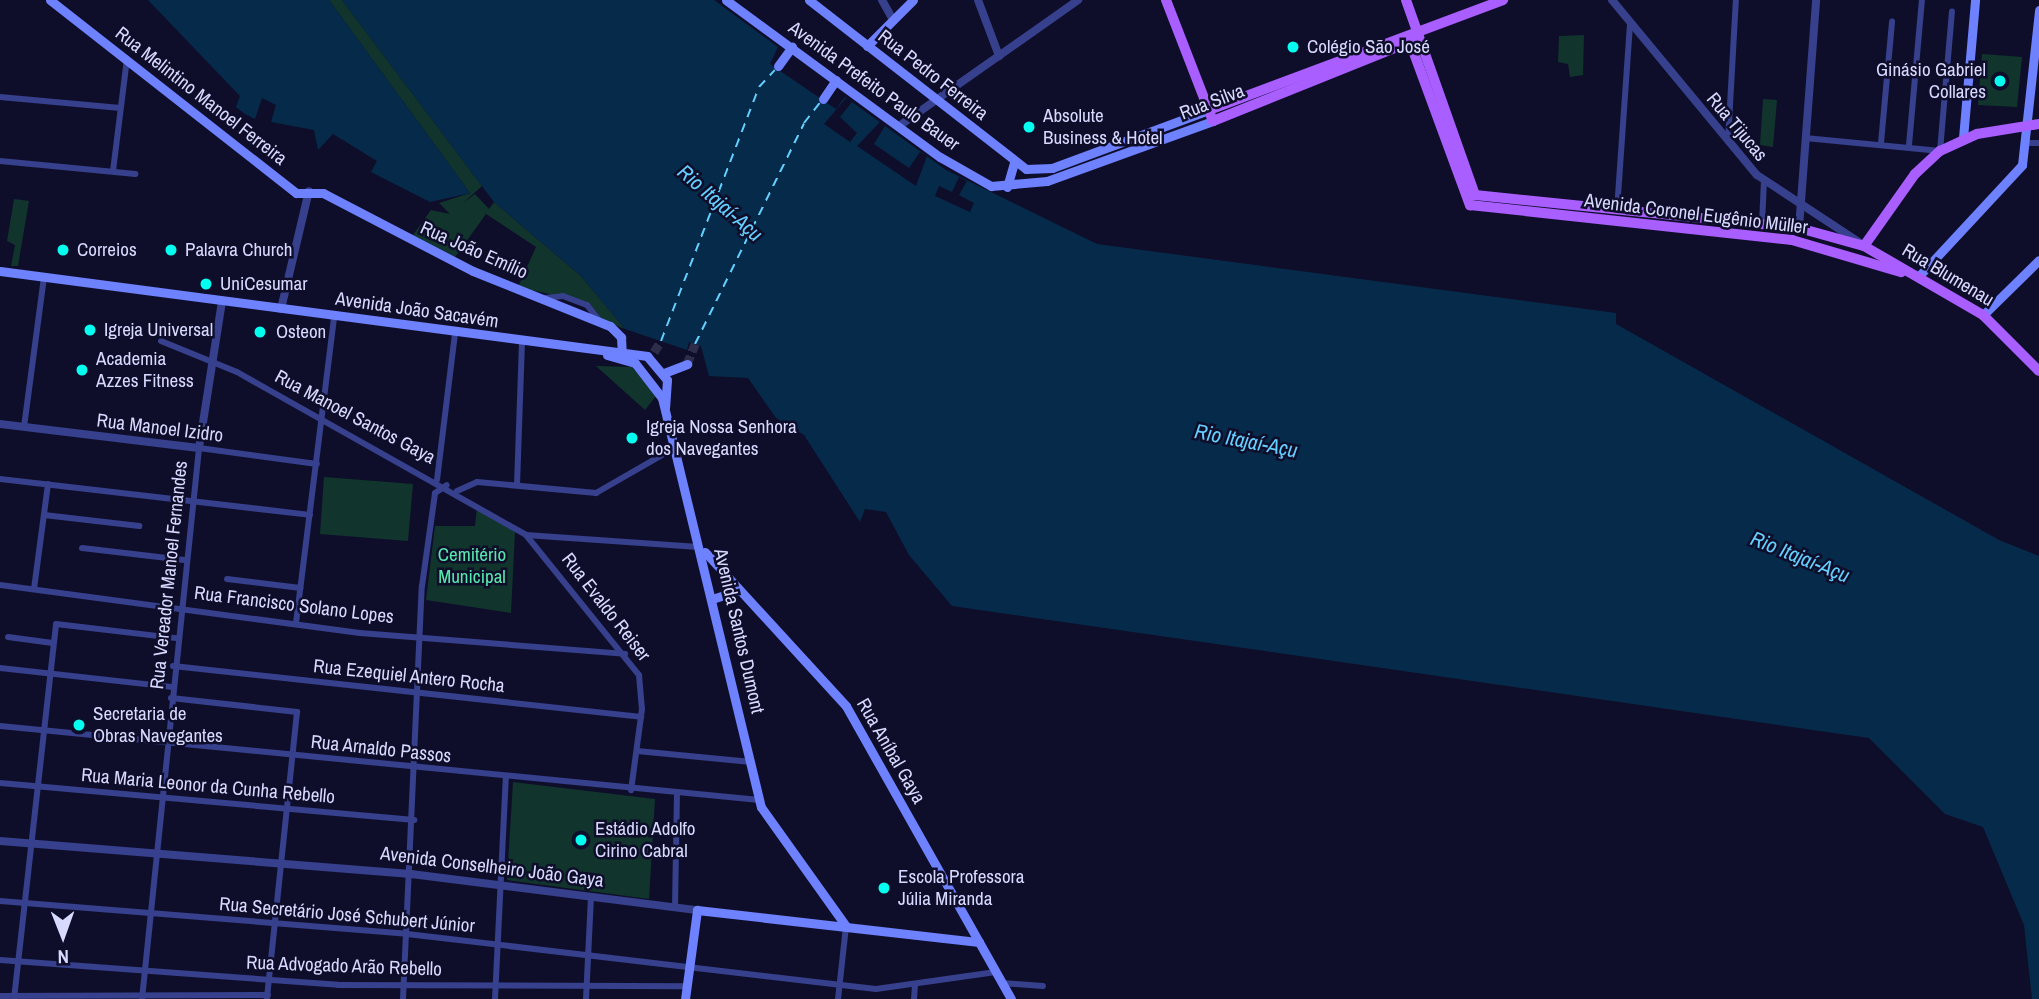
<!DOCTYPE html>
<html>
<head>
<meta charset="utf-8">
<style>
	body { margin:0 }
	#map { position:relative; width:2039px; height:999px; overflow:hidden; background:#0f0e2a; font-family:"Archivo Narrow",sans-serif }
	div>[style] { position:absolute }
	.green>* { inset:0; background:#11342d }
	.water>* { inset:0; background:#062a4a }
	.pier>* { inset:0; background:#0f0e2a }
	.ferry>* { height:2px; margin-top:-1px; transform-origin:0; background:repeating-linear-gradient(90deg,#65d0ff 0 9px,transparent 0 16px) }
	.secondary-tunnel>* { height:9px; margin-top:-4.5px; transform-origin:0; background:repeating-linear-gradient(90deg,#2d2c4a 0 9px,transparent 0 13.5px) }
	.minor>* { height:6px; margin:-3px; padding:0 3px; transform-origin:3px; border-radius:3px; background:#36408c }
	.tertiary>* { height:8px; margin:-4px; padding:0 4px; transform-origin:4px; border-radius:4px; background:#36408c }
	.secondary>* { height:9px; margin:-4.5px; padding:0 4.5px; transform-origin:4.5px; border-radius:4.5px; background:#6e81ff }
	.primary>* { height:10px; margin:-5px; padding:0 5px; transform-origin:5px; border-radius:5px; background:#a95eff }
	.dots>* { width:19px; height:19px; translate:-50% -50%; box-sizing:border-box; border:4px solid #0f0e2a; border-radius:50% }
	span { translate:-50% -50%; white-space:nowrap; text-align:center; line-height:1.15; -webkit-text-stroke:5px #0f0e2a; paint-order:stroke }
	.poi-label { font-size:19px; color:#d7d9ff }
	.left { translate:0 -50%; text-align:left }
	.right { translate:-100% -50%; text-align:right }
	.street-label { font-size:19px; color:#d7d9ff }
	.park-label { font-size:19px; color:#59e9ae }
	.water-label { font-size:21px; color:#65d0ff; font-style:italic }
	.north { position:absolute; left:28px; top:901px; width:70px; height:70px; -webkit-text-stroke:5px #0f0e2a; paint-order:stroke; rotate:179deg; font-size:19px; font-weight:700; line-height:28px; text-align:center; color:#d7d9ff }
	.north::after { content:''; display:block; margin:auto; width:24px; height:32px; background:#d7d9ff; clip-path:polygon(50% 0,100% 100%,50% 72%,0 100%) }
</style>
</head>
<body>
<div id="map">
	<div class="green">
		<div style="clip-path:polygon(329px 0,342px 0,482px 186px,462px 204px,475px 194px,489px 209px,494px 202px,581px 276px,625px 329px,602px 320px,589px 303px,518px 287px,536px 247px,486px 214px,455px 257px,413px 235px,431px 210px,450px 214px,439px 203px,470px 193px)"></div>
		<div style="clip-path:polygon(1584px 35px,1583px 75px,1570px 77px,1568px 64px,1558px 62px,1559px 36px)"></div>
		<div style="clip-path:polygon(1982px 54px,2022px 57px,2017px 107px,1978px 105px)"></div>
		<div style="clip-path:polygon(1763px 99px,1777px 100px,1773px 147px,1760px 145px)"></div>
		<div style="clip-path:polygon(14px 199px,29px 201px,18px 266px,11px 266px,15px 245px,7px 241px)"></div>
		<div style="clip-path:polygon(596px 366px,632px 367px,656px 396px,645px 410px)"></div>
		<div style="clip-path:polygon(324px 477px,413px 484px,408px 541px,320px 534px)"></div>
		<div style="clip-path:polygon(477px 507px,515px 532px,511px 613px,426px 600px,435px 526px,475px 526px)"></div>
		<div style="clip-path:polygon(513px 782px,655px 799px,649px 899px,507px 880px)"></div>
	</div>
	<div class="water">
		<div style="clip-path:polygon(148px 0,329px 0,470px 193px,430px 202px,371px 172px,377px 161px,333px 134px,318px 150px,314px 130px,271px 122px,276px 105px,262px 98px,255px 119px,245px 114px,236px 107px,240px 96px)"></div>
		<div style="clip-path:polygon(342px 0,714px 0,778px 47px,770px 64px,836px 109px,845px 97px,946px 170px,1097px 244px,1616px 313px,1616px 324px,1999px 540px,2039px 556px,2039px 999px,2032px 999px,2024px 925px,1983px 827px,1945px 814px,1869px 738px,952px 606px,909px 555px,886px 512px,865px 509px,860px 522px,804px 435px,776px 418px,748px 378px,709px 376px,701px 346px,689px 342px,687px 350px,625px 329px,581px 276px,494px 202px)"></div>
	</div>
	<div class="pier">
		<div style="clip-path:polygon(846px 98px,852px 102px,840px 117px,857px 133px,850px 142px,824px 124px)"></div>
		<div style="clip-path:polygon(880px 122px,885px 126px,874px 144px,909px 168px,920px 152px,927px 156px,916px 186px,857px 146px)"></div>
		<div style="clip-path:polygon(959px 177px,967px 181px,959px 195px,974px 203px,970px 212px,935px 196px,939px 186px,952px 192px)"></div>
	</div>
	<div class="ferry">
		<div style="left:661px;top:341px;width:272px;rotate:-68.9deg"></div>
		<div style="left:759px;top:87px;width:23px;rotate:-47deg"></div>
		<div style="left:695px;top:344px;width:246px;rotate:-63.7deg"></div>
		<div style="left:804px;top:123px;width:29px;rotate:-52deg"></div>
	</div>
	<div class="secondary-tunnel">
		<div style="left:654px;top:352px;width:13px;rotate:-58deg"></div>
		<div style="left:687px;top:364px;width:22px;rotate:-68deg"></div>
	</div>
	<div class="minor">
		<div style="left:0;top:97px;width:121px;rotate:5.2deg"></div>
		<div style="left:1805px;top:138px;width:136px;rotate:5.5deg"></div>
		<div style="left:1940px;top:151px;width:140px;rotate:-85.1deg"></div>
		<div style="left:1728px;top:141px;width:141px;rotate:-86.8deg"></div>
		<div style="left:1881px;top:143px;width:122px;rotate:-84.8deg"></div>
		<div style="left:2028px;top:143px;width:11px"></div>
		<div style="left:1909px;top:145px;width:146px;rotate:-84.9deg"></div>
		<div style="left:0;top:161px;width:136px;rotate:5.5deg"></div>
		<div style="left:113px;top:171px;width:113px;rotate:-82.9deg"></div>
		<div style="left:1617px;top:210px;width:188px;rotate:-86deg"></div>
		<div style="left:1762px;top:224px;width:44px;rotate:-87.4deg"></div>
		<div style="left:545px;top:298px;width:18px;rotate:-6deg"></div>
		<div style="left:563px;top:296px;width:26px;rotate:21deg"></div>
		<div style="left:587px;top:305px;width:19px;rotate:51deg"></div>
		<div style="left:161px;top:341px;width:82px;rotate:22.2deg"></div>
		<div style="left:237px;top:372px;width:332px;rotate:29.4deg"></div>
		<div style="left:526px;top:535px;width:180px;rotate:51.1deg"></div>
		<div style="left:639px;top:675px;width:34px;rotate:85deg"></div>
		<div style="left:642px;top:709px;width:82px;rotate:97.7deg"></div>
		<div style="left:24px;top:427px;width:151px;rotate:-82.4deg"></div>
		<div style="left:0;top:479px;width:312px;rotate:6.6deg"></div>
		<div style="left:437px;top:480px;width:148px;rotate:-83deg"></div>
		<div style="left:517px;top:485px;width:143px;rotate:-88deg"></div>
		<div style="left:457px;top:491px;width:22px;rotate:-24deg"></div>
		<div style="left:477px;top:482px;width:120px;rotate:5.3deg"></div>
		<div style="left:596px;top:493px;width:92px;rotate:-29.9deg"></div>
		<div style="left:44px;top:515px;width:96px;rotate:6.6deg"></div>
		<div style="left:526px;top:535px;width:173px;rotate:4deg"></div>
		<div style="left:82px;top:548px;width:103px;rotate:6.7deg"></div>
		<div style="left:227px;top:579px;width:74px;rotate:7deg"></div>
		<div style="left:0;top:585px;width:363px;rotate:7.6deg"></div>
		<div style="left:360px;top:633px;width:266px;rotate:4.5deg"></div>
		<div style="left:34px;top:589px;width:106px;rotate:-82.4deg"></div>
		<div style="left:296px;top:623px;width:308px;rotate:-82.9deg"></div>
		<div style="left:8px;top:637px;width:45px;rotate:7.6deg"></div>
		<div style="left:173px;top:666px;width:471px;rotate:6.2deg"></div>
		<div style="left:0;top:668px;width:172px;rotate:6.3deg"></div>
		<div style="left:171px;top:698px;width:127px;rotate:6.3deg"></div>
		<div style="left:297px;top:712px;width:289px;rotate:96deg"></div>
		<div style="left:0;top:726px;width:763px;rotate:5.57deg"></div>
		<div style="left:637px;top:751px;width:115px;rotate:5.5deg"></div>
		<div style="left:0;top:783px;width:416px;rotate:5.1deg"></div>
		<div style="left:0;top:901px;width:408px;rotate:4.6deg"></div>
		<div style="left:407px;top:934px;width:472px;rotate:6.7deg"></div>
		<div style="left:876px;top:989px;width:121px;rotate:-8.1deg"></div>
		<div style="left:675px;top:907px;width:112px;rotate:-89deg"></div>
		<div style="left:0;top:960px;width:339px;rotate:4.2deg"></div>
		<div style="left:338px;top:985px;width:349px;rotate:0.2deg"></div>
		<div style="left:1002px;top:983px;width:41px;rotate:4.2deg"></div>
		<div style="left:0;top:996px;width:268px;rotate:-0.2deg"></div>
		<div style="left:14px;top:999px;width:377px;rotate:-83.6deg"></div>
		<div style="left:56px;top:624px;width:121px;rotate:6.7deg"></div>
		<div style="left:142px;top:999px;width:554px;rotate:-84.09deg"></div>
		<div style="left:199px;top:448px;width:119px;rotate:7.7deg"></div>
		<div style="left:403px;top:999px;width:413px;rotate:-87.4deg"></div>
		<div style="left:422px;top:586px;width:94px;rotate:-82deg"></div>
		<div style="left:435px;top:493px;width:14px;rotate:-34deg"></div>
		<div style="left:495px;top:999px;width:221px;rotate:-87.2deg"></div>
		<div style="left:586px;top:999px;width:103px;rotate:-87.2deg"></div>
		<div style="left:838px;top:999px;width:73px;rotate:-83.7deg"></div>
		<div style="left:914px;top:999px;width:14px;rotate:-86deg"></div>
	</div>
	<div class="tertiary">
		<div style="left:882px;top:0;width:18px;rotate:61deg"></div>
		<div style="left:978px;top:0;width:60px;rotate:69.4deg"></div>
		<div style="left:1612px;top:0;width:227px;rotate:50.4deg"></div>
		<div style="left:1757px;top:175px;width:123px;rotate:33.4deg"></div>
		<div style="left:899px;top:126px;width:219px;rotate:-35.1deg"></div>
		<div style="left:1799px;top:228px;width:229px;rotate:-85.7deg"></div>
		<div style="left:281px;top:309px;width:121px;rotate:-76.7deg"></div>
		<div style="left:0;top:424px;width:200px;rotate:6.9deg"></div>
		<div style="left:199px;top:448px;width:149px;rotate:-81.1deg"></div>
		<div style="left:0;top:841px;width:412px;rotate:4.6deg"></div>
		<div style="left:411px;top:874px;width:288px;rotate:7.2deg"></div>
	</div>
	<div class="secondary">
		<div style="left:50px;top:0;width:313px;rotate:38.1deg"></div>
		<div style="left:296px;top:193px;width:27px"></div>
		<div style="left:323px;top:193px;width:169px;rotate:27.5deg"></div>
		<div style="left:473px;top:271px;width:148px;rotate:21.9deg"></div>
		<div style="left:610px;top:326px;width:16px;rotate:45deg"></div>
		<div style="left:621px;top:337px;width:18px;rotate:87deg"></div>
		<div style="left:726px;top:0;width:265px;rotate:36.3deg"></div>
		<div style="left:940px;top:157px;width:59px;rotate:29.6deg"></div>
		<div style="left:991px;top:186px;width:56px;rotate:-5.1deg"></div>
		<div style="left:1047px;top:181px;width:177px;rotate:-19.9deg"></div>
		<div style="left:809px;top:0;width:275px;rotate:37.9deg"></div>
		<div style="left:1026px;top:169px;width:26px;rotate:-2deg"></div>
		<div style="left:1052px;top:168px;width:167px;rotate:-20.3deg"></div>
		<div style="left:867px;top:46px;width:65px;rotate:-45deg"></div>
		<div style="left:778px;top:66px;width:24px;rotate:-54deg"></div>
		<div style="left:823px;top:99px;width:23px;rotate:-56deg"></div>
		<div style="left:1963px;top:138px;width:139px;rotate:-85deg"></div>
		<div style="left:1007px;top:187px;width:26px;rotate:-74deg"></div>
		<div style="left:0;top:271px;width:653px;rotate:7.48deg"></div>
		<div style="left:647px;top:356px;width:31px;rotate:50deg"></div>
		<div style="left:667px;top:380px;width:27px;rotate:94deg"></div>
		<div style="left:1918px;top:277px;width:153px;rotate:-47.1deg"></div>
		<div style="left:2022px;top:165px;width:156px;rotate:-83.7deg"></div>
		<div style="left:1983px;top:315px;width:78px;rotate:-44.5deg"></div>
		<div style="left:607px;top:355px;width:29px;rotate:16deg"></div>
		<div style="left:635px;top:363px;width:44px;rotate:52.4deg"></div>
		<div style="left:662px;top:398px;width:421px;rotate:76.4deg"></div>
		<div style="left:761px;top:807px;width:146px;rotate:54.5deg"></div>
		<div style="left:664px;top:373px;width:25px;rotate:-21deg"></div>
		<div style="left:705px;top:552px;width:209px;rotate:47.5deg"></div>
		<div style="left:846px;top:706px;width:336px;rotate:60.6deg"></div>
		<div style="left:712px;top:599px;width:25px;rotate:-18deg"></div>
		<div style="left:685px;top:999px;width:90px;rotate:-82.3deg"></div>
		<div style="left:697px;top:910px;width:284px;rotate:6.5deg"></div>
	</div>
	<div class="primary">
		<div style="left:1166px;top:0;width:130px;rotate:68.8deg"></div>
		<div style="left:1213px;top:121px;width:217px;rotate:-21.9deg"></div>
		<div style="left:1406px;top:0;width:207px;rotate:70.5deg"></div>
		<div style="left:1475px;top:195px;width:326px;rotate:5.8deg"></div>
		<div style="left:1799px;top:228px;width:67px;rotate:15.5deg"></div>
		<div style="left:1864px;top:246px;width:138px;rotate:30.1deg"></div>
		<div style="left:1983px;top:315px;width:79px;rotate:45deg"></div>
		<div style="left:1411px;top:45px;width:171px;rotate:69.8deg"></div>
		<div style="left:1470px;top:205px;width:324px;rotate:6.2deg"></div>
		<div style="left:1792px;top:240px;width:114px;rotate:16.4deg"></div>
		<div style="left:1209px;top:110px;width:314px;rotate:-20.5deg"></div>
		<div style="left:1864px;top:246px;width:88px;rotate:-54.7deg"></div>
		<div style="left:1915px;top:174px;width:34px;rotate:-43deg"></div>
		<div style="left:1940px;top:151px;width:41px;rotate:-24.7deg"></div>
		<div style="left:1977px;top:134px;width:63px;rotate:-9.2deg"></div>
	</div>
	<div class="dots">
		<div style="left:1293px;top:47px;background:#03fff0"></div>
		<div style="left:2000px;top:81px;background:#03fff0"></div>
		<div style="left:1029px;top:127px;background:#03fff0"></div>
		<div style="left:63px;top:250px;background:#03fff0"></div>
		<div style="left:171px;top:250px;background:#03fff0"></div>
		<div style="left:206px;top:284px;background:#03fff0"></div>
		<div style="left:90px;top:330px;background:#03fff0"></div>
		<div style="left:260px;top:332px;background:#03fff0"></div>
		<div style="left:82px;top:370px;background:#03fff0"></div>
		<div style="left:632px;top:438px;background:#03fff0"></div>
		<div style="left:79px;top:725px;background:#03fff0"></div>
		<div style="left:581px;top:840px;background:#03fff0"></div>
		<div style="left:884px;top:888px;background:#03fff0"></div>
	</div>
	<div class="poi-label">
		<span class="left" style="left:1307px;top:47px">Colégio São José</span>
		<span class="right" style="left:1986px;top:81px">Ginásio Gabriel<br>Collares</span>
		<span class="left" style="left:1043px;top:127px">Absolute<br>Business &amp; Hotel</span>
		<span class="left" style="left:77px;top:250px">Correios</span>
		<span class="left" style="left:185px;top:250px">Palavra Church</span>
		<span class="left" style="left:220px;top:284px">UniCesumar</span>
		<span class="left" style="left:104px;top:330px">Igreja Universal</span>
		<span class="left" style="left:276px;top:332px">Osteon</span>
		<span class="left" style="left:96px;top:370px">Academia<br>Azzes Fitness</span>
		<span class="left" style="left:646px;top:438px">Igreja Nossa Senhora<br>dos Navegantes</span>
		<span class="left" style="left:93px;top:725px">Secretaria de<br>Obras Navegantes</span>
		<span class="left" style="left:595px;top:840px">Estádio Adolfo<br>Cirino Cabral</span>
		<span class="left" style="left:898px;top:888px">Escola Professora<br>Júlia Miranda</span>
	</div>
	<div class="street-label">
		<span style="left:933px;top:75px;rotate:38deg">Rua Pedro Ferreira</span>
		<span style="left:874px;top:86px;rotate:36deg">Avenida Prefeito Paulo Bauer</span>
		<span style="left:201px;top:96px;rotate:38deg">Rua Melintino Manoel Ferreira</span>
		<span style="left:1212px;top:102px;rotate:-21deg">Rua Silva</span>
		<span style="left:1737px;top:127px;rotate:50deg">Rua Tijucas</span>
		<span style="left:1696px;top:214px;rotate:7deg">Avenida Coronel Eugênio Müller</span>
		<span style="left:474px;top:250px;rotate:24deg">Rua João Emílio</span>
		<span style="left:1948px;top:275px;rotate:31deg">Rua Blumenau</span>
		<span style="left:417px;top:310px;rotate:8deg">Avenida João Sacavém</span>
		<span style="left:355px;top:417px;rotate:28deg">Rua Manoel Santos Gaya</span>
		<span style="left:160px;top:428px;rotate:7deg">Rua Manoel Izidro</span>
		<span style="left:169px;top:575px;rotate:-84deg">Rua Vereador Manoel Fernandes</span>
		<span style="left:294px;top:605px;rotate:7deg">Rua Francisco Solano Lopes</span>
		<span style="left:606px;top:607px;rotate:52deg">Rua Evaldo Reiser</span>
		<span style="left:739px;top:631px;rotate:77deg">Avenida Santos Dumont</span>
		<span style="left:409px;top:676px;rotate:6deg">Rua Ezequiel Antero Rocha</span>
		<span style="left:381px;top:749px;rotate:6deg">Rua Arnaldo Passos</span>
		<span style="left:891px;top:751px;rotate:60deg">Rua Aníbal Gaya</span>
		<span style="left:208px;top:786px;rotate:5deg">Rua Maria Leonor da Cunha Rebello</span>
		<span style="left:492px;top:867px;rotate:7deg">Avenida Conselheiro João Gaya</span>
		<span style="left:347px;top:915px;rotate:5deg">Rua Secretário José Schubert Júnior</span>
		<span style="left:344px;top:966px;rotate:2deg">Rua Advogado Arão Rebello</span>
	</div>
	<div class="park-label">
		<span style="left:472px;top:566px">Cemitério<br>Municipal</span>
	</div>
	<div class="water-label">
		<span style="left:720px;top:203px;rotate:41deg">Rio Itajaí-Açu</span>
		<span style="left:1246px;top:441px;rotate:11deg">Rio Itajaí-Açu</span>
		<span style="left:1800px;top:557px;rotate:22deg">Rio Itajaí-Açu</span>
	</div>
	<div class="north">N</div>
</div>
</body>
</html>
